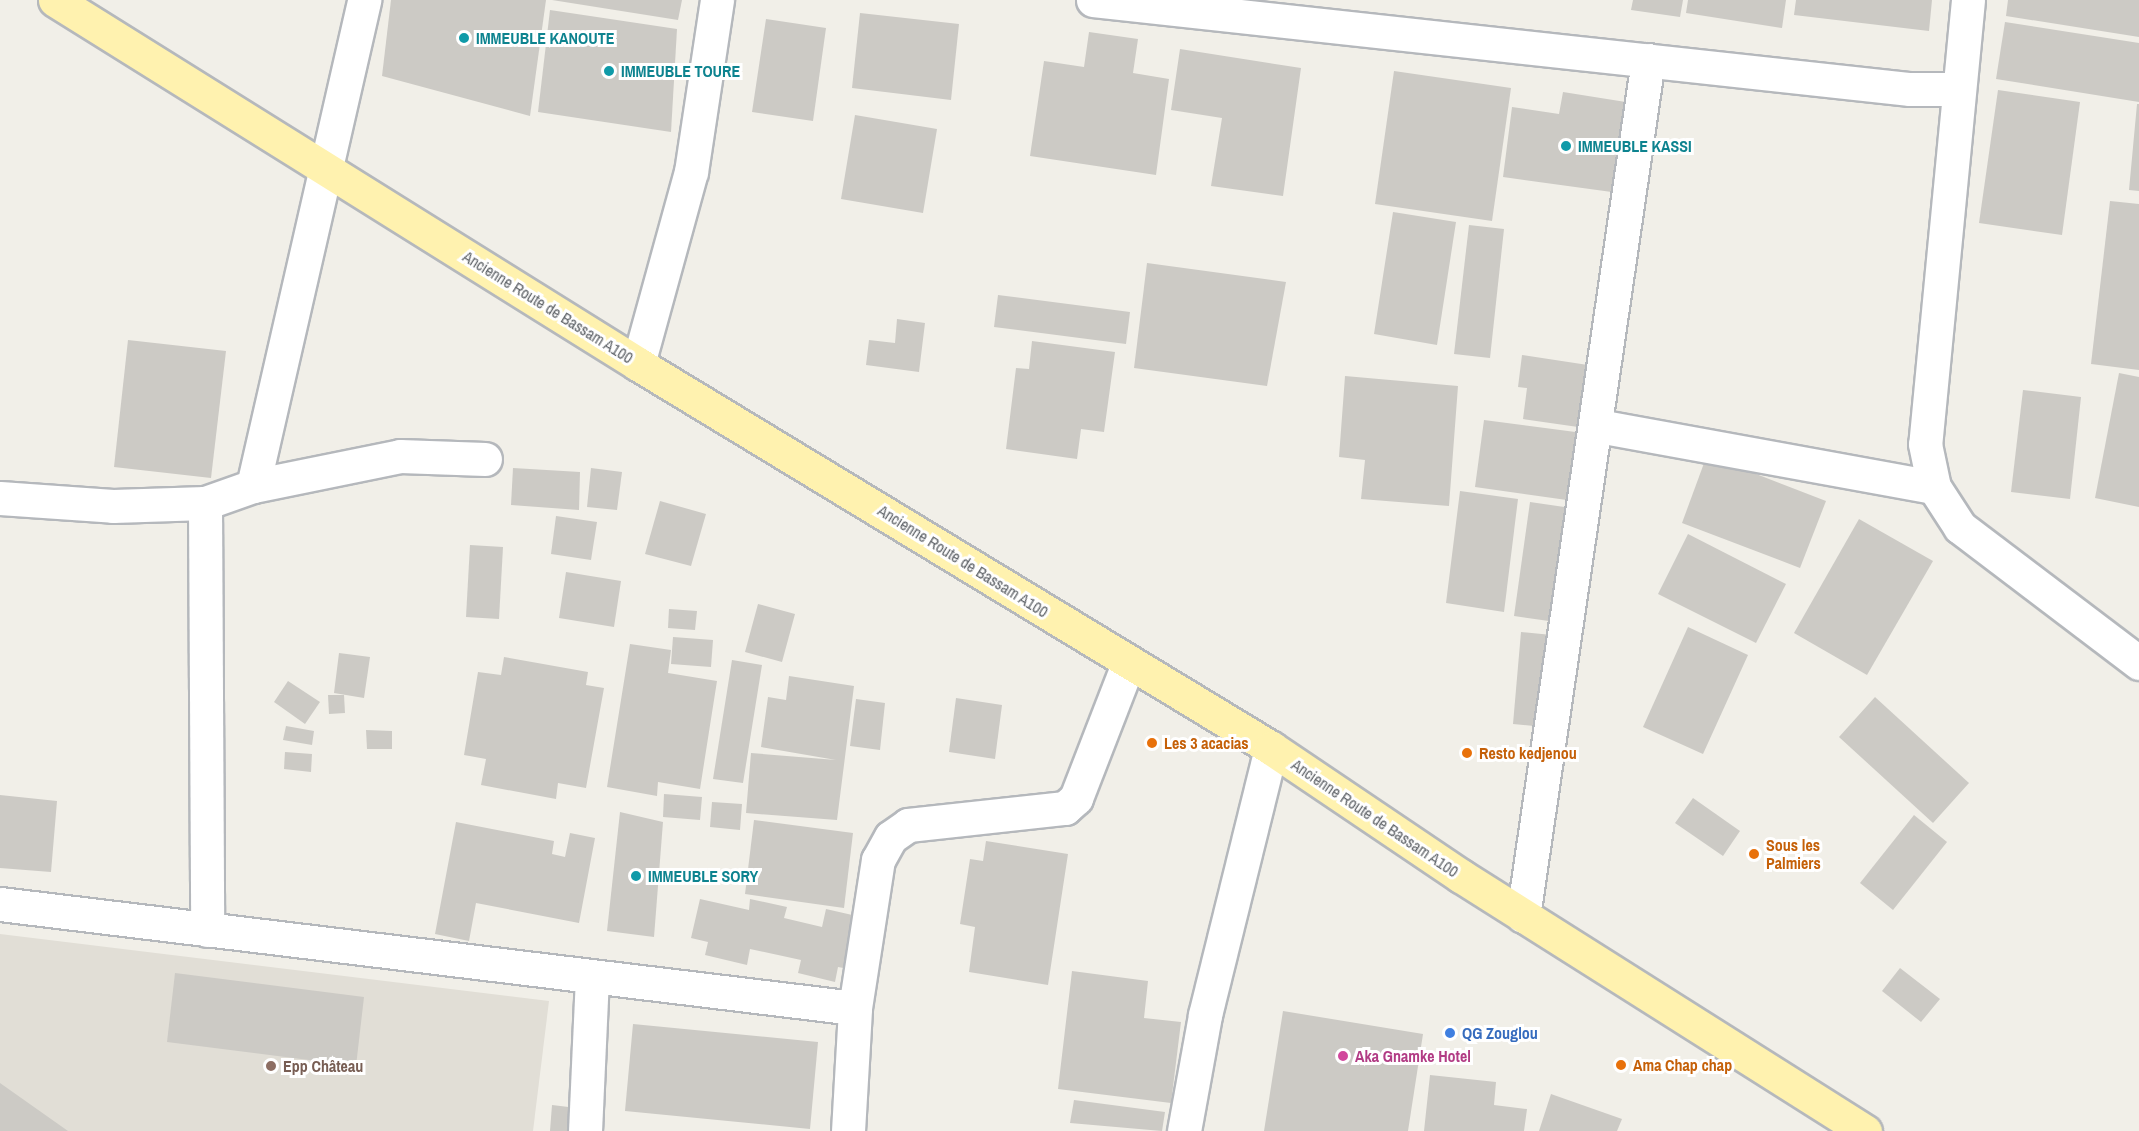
<!DOCTYPE html>
<html>
<head>
<meta charset="utf-8">
<style>
	body { margin:0 }
	#map { position:relative; width:2139px; height:1131px; overflow:hidden; background:#f1efe8; font-family:"Archivo Narrow",sans-serif }
	div>[style] { position:absolute }
	.education>* { inset:0; background:#e1ded6 }
	.building>* { inset:0; background:#cccac5 }
	.roads { filter:drop-shadow(2px 0 #b5b8bc) drop-shadow(-2px 0 #b5b8bc) drop-shadow(0 2px #b5b8bc) drop-shadow(0 -2px #b5b8bc) }
	.minor>* { height:33px; margin:-16.5px; padding:0 16.5px; transform-origin:16.5px; border-radius:16.5px; background:#fff }
	.major>* { height:33px; margin:-16.5px; padding:0 16.5px; transform-origin:16.5px; border-radius:16.5px; background:#fff2af }
	.dots>* { width:16px; height:16px; translate:-50% -50%; box-sizing:border-box; border:3px solid #fff; border-radius:50% }
	span { translate:-50% -50%; white-space:nowrap; text-align:center; line-height:1.15; -webkit-text-stroke:6px #fff; paint-order:stroke }
	.culture-label { font-size:16px; color:#0d838f; font-weight:700 }
	.left { translate:0 -50%; text-align:left }
	.street-label { font-size:16px; color:#5f6368 }
	.food-label { font-size:16px; color:#c56008; font-weight:700 }
	.shop-label { font-size:16px; color:#366cbe; font-weight:700 }
	.hotel-label { font-size:16px; color:#b23c85; font-weight:700 }
	.education-label { font-size:16px; color:#785e54; font-weight:700 }
</style>
</head>
<body>
<div id="map">
	<div class="education">
		<div style="clip-path:polygon(0 934px,549px 1001px,533px 1131px,0 1131px)"></div>
	</div>
	<div class="building">
		<div style="clip-path:polygon(391px 0,546px 0,530px 116px,382px 76px)"></div>
		<div style="clip-path:polygon(552px 0,682px 0,678px 20px)"></div>
		<div style="clip-path:polygon(1633px 0,1683px 0,1680px 17px,1631px 10px)"></div>
		<div style="clip-path:polygon(1688px 0,1786px 0,1782px 28px,1686px 13px)"></div>
		<div style="clip-path:polygon(1796px 0,1932px 0,1929px 31px,1794px 15px)"></div>
		<div style="clip-path:polygon(2008px 0,2139px 0,2139px 37px,2006px 16px)"></div>
		<div style="clip-path:polygon(550px 10px,677px 29px,671px 132px,538px 112px)"></div>
		<div style="clip-path:polygon(860px 13px,959px 24px,951px 100px,852px 88px)"></div>
		<div style="clip-path:polygon(766px 19px,826px 28px,813px 121px,752px 112px)"></div>
		<div style="clip-path:polygon(2005px 22px,2139px 43px,2139px 102px,1996px 79px)"></div>
		<div style="clip-path:polygon(1089px 32px,1138px 39px,1133px 73px,1169px 79px,1156px 175px,1030px 156px,1044px 61px,1084px 67px)"></div>
		<div style="clip-path:polygon(1180px 49px,1301px 68px,1283px 196px,1211px 186px,1222px 118px,1171px 110px)"></div>
		<div style="clip-path:polygon(1394px 71px,1511px 88px,1492px 221px,1375px 204px)"></div>
		<div style="clip-path:polygon(1998px 90px,2080px 102px,2062px 235px,1979px 223px)"></div>
		<div style="clip-path:polygon(1563px 92px,1632px 103px,1619px 193px,1503px 177px,1512px 107px,1559px 114px)"></div>
		<div style="clip-path:polygon(2137px 104px,2139px 104px,2139px 191px,2129px 190px)"></div>
		<div style="clip-path:polygon(855px 115px,937px 129px,923px 213px,841px 199px)"></div>
		<div style="clip-path:polygon(2110px 201px,2139px 204px,2139px 370px,2091px 364px)"></div>
		<div style="clip-path:polygon(1393px 212px,1456px 222px,1437px 345px,1374px 334px)"></div>
		<div style="clip-path:polygon(1469px 225px,1504px 229px,1490px 358px,1454px 354px)"></div>
		<div style="clip-path:polygon(1147px 263px,1286px 282px,1267px 386px,1134px 368px)"></div>
		<div style="clip-path:polygon(998px 295px,1130px 312px,1126px 344px,994px 327px)"></div>
		<div style="clip-path:polygon(897px 319px,925px 323px,919px 372px,866px 365px,869px 340px,895px 343px)"></div>
		<div style="clip-path:polygon(128px 340px,226px 351px,211px 478px,114px 467px)"></div>
		<div style="clip-path:polygon(1032px 341px,1115px 352px,1104px 432px,1081px 429px,1077px 459px,1006px 449px,1016px 368px,1029px 369px)"></div>
		<div style="clip-path:polygon(1522px 355px,1601px 367px,1592px 429px,1523px 419px,1527px 388px,1518px 387px)"></div>
		<div style="clip-path:polygon(2119px 373px,2139px 377px,2139px 507px,2095px 498px)"></div>
		<div style="clip-path:polygon(1345px 376px,1458px 386px,1449px 506px,1361px 499px,1365px 460px,1339px 457px)"></div>
		<div style="clip-path:polygon(2023px 390px,2081px 397px,2070px 499px,2011px 492px)"></div>
		<div style="clip-path:polygon(1484px 420px,1583px 433px,1574px 501px,1475px 487px)"></div>
		<div style="clip-path:polygon(1707px 455px,1826px 501px,1800px 568px,1682px 523px)"></div>
		<div style="clip-path:polygon(513px 468px,580px 472px,579px 510px,511px 505px)"></div>
		<div style="clip-path:polygon(591px 468px,622px 472px,617px 510px,587px 507px)"></div>
		<div style="clip-path:polygon(1460px 491px,1518px 499px,1504px 612px,1446px 603px)"></div>
		<div style="clip-path:polygon(660px 501px,706px 514px,691px 566px,645px 554px)"></div>
		<div style="clip-path:polygon(1530px 502px,1578px 509px,1563px 623px,1514px 616px)"></div>
		<div style="clip-path:polygon(556px 516px,597px 522px,591px 560px,551px 554px)"></div>
		<div style="clip-path:polygon(1859px 519px,1933px 561px,1867px 675px,1794px 633px)"></div>
		<div style="clip-path:polygon(1688px 534px,1786px 584px,1756px 643px,1658px 594px)"></div>
		<div style="clip-path:polygon(470px 545px,503px 547px,499px 619px,466px 617px)"></div>
		<div style="clip-path:polygon(566px 572px,621px 581px,614px 627px,559px 618px)"></div>
		<div style="clip-path:polygon(758px 604px,795px 614px,782px 662px,745px 652px)"></div>
		<div style="clip-path:polygon(669px 609px,697px 611px,695px 630px,668px 628px)"></div>
		<div style="clip-path:polygon(1688px 627px,1748px 655px,1703px 754px,1643px 727px)"></div>
		<div style="clip-path:polygon(1521px 632px,1552px 635px,1544px 727px,1513px 724px)"></div>
		<div style="clip-path:polygon(673px 637px,713px 640px,711px 667px,671px 664px)"></div>
		<div style="clip-path:polygon(630px 644px,671px 650px,668px 673px,717px 681px,700px 789px,658px 782px,657px 796px,607px 787px)"></div>
		<div style="clip-path:polygon(339px 653px,370px 657px,364px 698px,334px 693px)"></div>
		<div style="clip-path:polygon(504px 657px,588px 672px,586px 685px,604px 688px,586px 788px,558px 783px,556px 799px,481px 785px,486px 759px,464px 755px,478px 672px,501px 675px)"></div>
		<div style="clip-path:polygon(732px 660px,762px 665px,743px 783px,713px 779px)"></div>
		<div style="clip-path:polygon(789px 676px,854px 686px,837px 820px,746px 813px,751px 753px,836px 760px,761px 747px,768px 697px,786px 700px)"></div>
		<div style="clip-path:polygon(288px 681px,320px 702px,305px 724px,274px 702px)"></div>
		<div style="clip-path:polygon(328px 695px,344px 695px,345px 713px,329px 714px)"></div>
		<div style="clip-path:polygon(1875px 697px,1969px 783px,1933px 823px,1839px 737px)"></div>
		<div style="clip-path:polygon(956px 698px,1002px 705px,995px 759px,949px 752px)"></div>
		<div style="clip-path:polygon(856px 699px,885px 703px,880px 750px,850px 746px)"></div>
		<div style="clip-path:polygon(286px 726px,314px 731px,312px 745px,283px 740px)"></div>
		<div style="clip-path:polygon(366px 730px,392px 731px,392px 749px,367px 749px)"></div>
		<div style="clip-path:polygon(285px 752px,312px 754px,311px 772px,284px 769px)"></div>
		<div style="clip-path:polygon(664px 794px,702px 797px,700px 820px,663px 817px)"></div>
		<div style="clip-path:polygon(0 795px,57px 801px,51px 872px,0 868px)"></div>
		<div style="clip-path:polygon(1693px 798px,1740px 831px,1723px 856px,1675px 823px)"></div>
		<div style="clip-path:polygon(712px 802px,742px 804px,740px 830px,710px 827px)"></div>
		<div style="clip-path:polygon(620px 812px,663px 822px,654px 937px,607px 931px)"></div>
		<div style="clip-path:polygon(1914px 815px,1947px 842px,1893px 910px,1860px 883px)"></div>
		<div style="clip-path:polygon(754px 820px,853px 833px,844px 908px,745px 894px)"></div>
		<div style="clip-path:polygon(456px 822px,554px 841px,552px 854px,565px 857px,570px 833px,595px 838px,579px 923px,476px 903px,469px 941px,435px 934px)"></div>
		<div style="clip-path:polygon(986px 841px,1068px 854px,1048px 985px,969px 972px,975px 927px,960px 924px,970px 859px,983px 861px)"></div>
		<div style="clip-path:polygon(700px 899px,749px 910px,750px 899px,787px 907px,784px 918px,822px 927px,826px 909px,861px 917px,849px 969px,838px 967px,835px 982px,798px 973px,801px 960px,750px 949px,747px 965px,705px 955px,708px 942px,691px 938px)"></div>
		<div style="clip-path:polygon(1900px 968px,1940px 999px,1921px 1022px,1882px 991px)"></div>
		<div style="clip-path:polygon(1072px 971px,1148px 981px,1144px 1018px,1181px 1022px,1171px 1103px,1058px 1089px)"></div>
		<div style="clip-path:polygon(175px 973px,364px 997px,356px 1066px,167px 1042px)"></div>
		<div style="clip-path:polygon(1283px 1011px,1423px 1034px,1408px 1131px,1264px 1131px)"></div>
		<div style="clip-path:polygon(633px 1024px,818px 1042px,810px 1129px,625px 1111px)"></div>
		<div style="clip-path:polygon(1430px 1075px,1496px 1082px,1494px 1105px,1527px 1109px,1524px 1131px,1424px 1131px)"></div>
		<div style="clip-path:polygon(0 1083px,68px 1131px,0 1131px)"></div>
		<div style="clip-path:polygon(1551px 1094px,1622px 1119px,1617px 1131px,1539px 1131px)"></div>
		<div style="clip-path:polygon(1074px 1100px,1165px 1112px,1162px 1131px,1070px 1123px)"></div>
		<div style="clip-path:polygon(552px 1105px,577px 1108px,574px 1131px,550px 1131px)"></div>
	</div>
	<div class="roads">
		<div class="minor">
			<div style="left:1093px;top:0;width:822px;rotate:6.22deg"></div>
			<div style="left:1910px;top:89px;width:49px"></div>
			<div style="left:1968px;top:0;width:446px;rotate:95.5deg"></div>
			<div style="left:1925px;top:444px;width:44px;rotate:78.2deg"></div>
			<div style="left:1934px;top:487px;width:48px;rotate:57deg"></div>
			<div style="left:1960px;top:527px;width:225px;rotate:37.2deg"></div>
			<div style="left:638px;top:364px;width:199px;rotate:-74.6deg"></div>
			<div style="left:691px;top:172px;width:174px;rotate:-81.4deg"></div>
			<div style="left:1598px;top:426px;width:341px;rotate:10.3deg"></div>
			<div style="left:253px;top:486px;width:150px;rotate:-11.5deg"></div>
			<div style="left:400px;top:456px;width:85px;rotate:2deg"></div>
			<div style="left:0;top:498px;width:113px;rotate:4deg"></div>
			<div style="left:113px;top:506px;width:92px;rotate:-1.9deg"></div>
			<div style="left:205px;top:503px;width:51px;rotate:-19.5deg"></div>
			<div style="left:253px;top:486px;width:499px;rotate:-77.1deg"></div>
			<div style="left:205px;top:503px;width:427px;rotate:89.7deg"></div>
			<div style="left:0;top:904px;width:861px;rotate:6.94deg"></div>
			<div style="left:1523px;top:916px;width:865px;rotate:-81.69deg"></div>
			<div style="left:585px;top:1131px;width:154px;rotate:-87.4deg"></div>
			<div style="left:848px;top:1131px;width:123px;rotate:-86.7deg"></div>
			<div style="left:855px;top:1008px;width:150px;rotate:-81.2deg"></div>
			<div style="left:878px;top:860px;width:26px;rotate:-61deg"></div>
			<div style="left:891px;top:837px;width:21px;rotate:-35deg"></div>
			<div style="left:908px;top:825px;width:158px;rotate:-6.2deg"></div>
			<div style="left:1065px;top:808px;width:15px;rotate:-42deg"></div>
			<div style="left:1076px;top:798px;width:144px;rotate:-68.8deg"></div>
			<div style="left:1184px;top:1131px;width:118px;rotate:-79.7deg"></div>
			<div style="left:1205px;top:1015px;width:275px;rotate:-76.1deg"></div>
		</div>
		<div class="major">
			<div style="left:55px;top:0;width:687px;rotate:31.98deg"></div>
			<div style="left:638px;top:364px;width:740px;rotate:31.24deg"></div>
			<div style="left:1271px;top:748px;width:229px;rotate:34deg"></div>
			<div style="left:1461px;top:876px;width:478px;rotate:32.3deg"></div>
		</div>
	</div>
	<div class="dots">
		<div style="left:464px;top:38px;background:#0f9aa8"></div>
		<div style="left:609px;top:71px;background:#0f9aa8"></div>
		<div style="left:1566px;top:146px;background:#0f9aa8"></div>
		<div style="left:1152px;top:743px;background:#e8710a"></div>
		<div style="left:1467px;top:753px;background:#e8710a"></div>
		<div style="left:1754px;top:854px;background:#e8710a"></div>
		<div style="left:636px;top:876px;background:#0f9aa8"></div>
		<div style="left:1450px;top:1033px;background:#3f7fe0"></div>
		<div style="left:1343px;top:1056px;background:#d1479c"></div>
		<div style="left:1621px;top:1065px;background:#e8710a"></div>
		<div style="left:271px;top:1066px;background:#8d6e63"></div>
	</div>
	<div class="culture-label">
		<span class="left" style="left:476px;top:38px">IMMEUBLE KANOUTE</span>
		<span class="left" style="left:621px;top:71px">IMMEUBLE TOURE</span>
		<span class="left" style="left:1578px;top:146px">IMMEUBLE KASSI</span>
		<span class="left" style="left:648px;top:876px">IMMEUBLE SORY</span>
	</div>
	<div class="street-label">
		<span style="left:548px;top:307px;rotate:32deg">Ancienne Route de Bassam A100</span>
		<span style="left:963px;top:561px;rotate:32deg">Ancienne Route de Bassam A100</span>
		<span style="left:1375px;top:818px;rotate:34deg">Ancienne Route de Bassam A100</span>
	</div>
	<div class="food-label">
		<span class="left" style="left:1164px;top:743px">Les 3 acacias</span>
		<span class="left" style="left:1479px;top:753px">Resto kedjenou</span>
		<span class="left" style="left:1766px;top:854px">Sous les<br>Palmiers</span>
		<span class="left" style="left:1633px;top:1065px">Ama Chap chap</span>
	</div>
	<div class="shop-label">
		<span class="left" style="left:1462px;top:1033px">QG Zouglou</span>
	</div>
	<div class="hotel-label">
		<span class="left" style="left:1355px;top:1056px">Aka Gnamke Hotel</span>
	</div>
	<div class="education-label">
		<span class="left" style="left:283px;top:1066px">Epp Château</span>
	</div>
</div>
</body>
</html>
